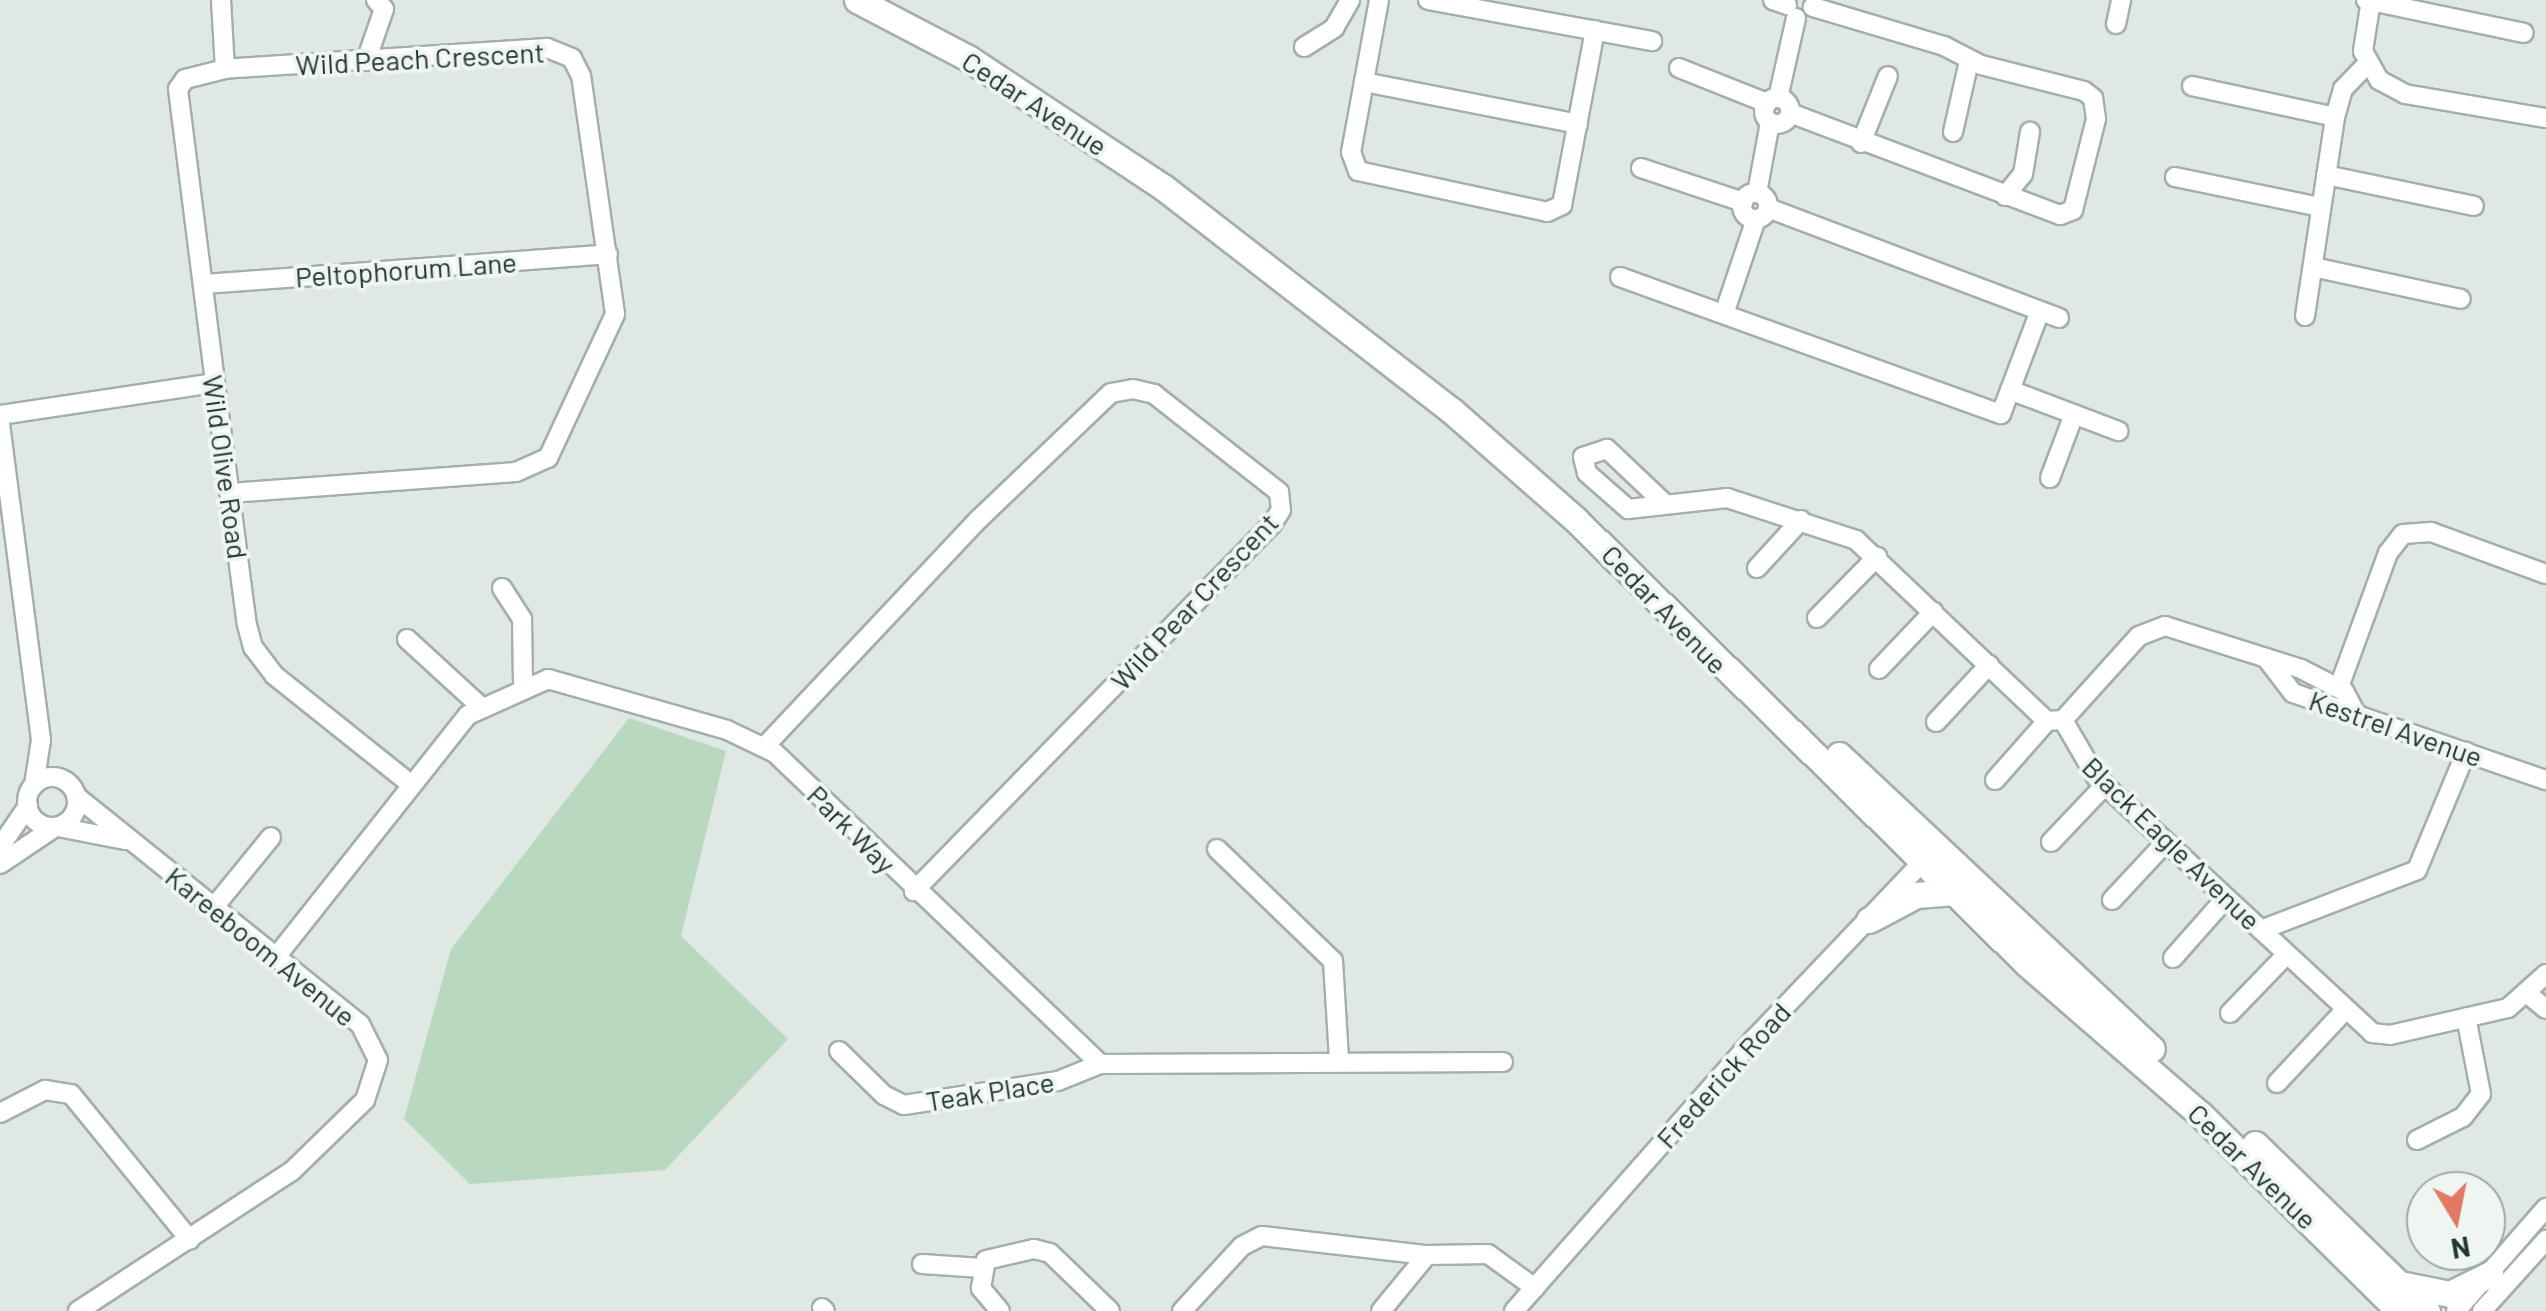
<!DOCTYPE html>
<html>
<head>
<meta charset="utf-8">
<style>
	body { margin:0 }
	#map { position:relative; width:2546px; height:1311px; overflow:hidden; background:#dfe8e3; font-family:Barlow,sans-serif }
	div>[style] { position:absolute }
	.green>* { inset:0; background:#b9d8c0 }
	.roads { filter:drop-shadow(2px 0 #a3afaa) drop-shadow(-2px 0 #a3afaa) drop-shadow(0 2px #a3afaa) drop-shadow(0 -2px #a3afaa) }
	.street>* { height:18px; margin:-9px; padding:0 9px; transform-origin:9px; border-radius:9px; background:#fff }
	.street>.ring { margin:-9px; padding:0; box-sizing:content-box; background:none; border:18px solid #fff; border-radius:50% }
	.secondary>* { height:25px; margin:-12.5px; padding:0 12.5px; transform-origin:12.5px; border-radius:12.5px; background:#fff }
	span { translate:-50% -50%; white-space:nowrap; text-align:center; line-height:1.15; -webkit-text-stroke:8px #eff6f2; paint-order:stroke }
	.street-label { font-size:28px; color:#223630 }
	.north { position:absolute; left:2406px; top:1171px; width:100px; height:100px; box-sizing:border-box; background:#eff6f2; border:2px solid #9da9a4; border-radius:50%; rotate:170deg; font-size:28px; font-weight:700; line-height:40px; text-align:center; color:#223630 }
	.north::after { content:''; display:block; margin:auto; width:35px; height:45px; background:#e37962; clip-path:polygon(50% 0,100% 100%,50% 72%,0 100%) }
</style>
</head>
<body>
<div id="map">
	<div class="green">
		<div style="clip-path:polygon(629px 718px,726px 751px,681px 936px,788px 1039px,665px 1170px,470px 1184px,404px 1119px,451px 949px)"></div>
	</div>
	<div class="roads">
		<div class="street">
			<div style="left:221px;top:0;width:69px;rotate:86.7deg"></div>
			<div style="left:1379px;top:0;width:155px;rotate:100.4deg"></div>
			<div style="left:1351px;top:152px;width:20px;rotate:70deg"></div>
			<div style="left:1358px;top:171px;width:193px;rotate:12.2deg"></div>
			<div style="left:1547px;top:212px;width:17px;rotate:-25deg"></div>
			<div style="left:1562px;top:205px;width:178px;rotate:-79.3deg"></div>
			<div style="left:1428px;top:0;width:228px;rotate:10.4deg"></div>
			<div style="left:1773px;top:0;width:15px;rotate:20deg"></div>
			<div style="left:2366px;top:0;width:161px;rotate:11.8deg"></div>
			<div style="left:2371px;top:0;width:52px;rotate:98.9deg"></div>
			<div style="left:2363px;top:51px;width:33px;rotate:61deg"></div>
			<div style="left:2379px;top:80px;width:30px;rotate:28deg"></div>
			<div style="left:2405px;top:94px;width:143px;rotate:9.7deg"></div>
			<div style="left:2116px;top:24px;width:25px;rotate:-78deg"></div>
			<div style="left:1304px;top:47px;width:36px;rotate:-32deg"></div>
			<div style="left:1334px;top:28px;width:32px;rotate:-60deg"></div>
			<div style="left:366px;top:61px;width:55px;rotate:-70.9deg"></div>
			<div style="left:384px;top:9px;width:12px;rotate:-132deg"></div>
			<div style="left:1679px;top:68px;width:95px;rotate:21.7deg"></div>
			<div style="left:1364px;top:82px;width:218px;rotate:11.1deg"></div>
			<div style="left:2192px;top:86px;width:146px;rotate:12.2deg"></div>
			<div style="left:1778px;top:98px;width:82px;rotate:-77.3deg"></div>
			<div class="ring" style="left:1764px;top:98px;width:8px;height:8px"></div>
			<div style="left:1790px;top:113px;width:289px;rotate:20.7deg"></div>
			<div style="left:2060px;top:215px;width:14px;rotate:-21deg"></div>
			<div style="left:2073px;top:210px;width:94px;rotate:-75.8deg"></div>
			<div style="left:2096px;top:119px;width:21px;rotate:-98deg"></div>
			<div style="left:2093px;top:98px;width:11px;rotate:-142deg"></div>
			<div style="left:2084px;top:91px;width:106px;rotate:-165.8deg"></div>
			<div style="left:1981px;top:65px;width:42px;rotate:-152.8deg"></div>
			<div style="left:1944px;top:46px;width:137px;rotate:-163.4deg"></div>
			<div style="left:1953px;top:132px;width:73px;rotate:-77.3deg"></div>
			<div style="left:1861px;top:143px;width:72px;rotate:-68.1deg"></div>
			<div style="left:1641px;top:168px;width:108px;rotate:18.4deg"></div>
			<div style="left:2326px;top:175px;width:151px;rotate:11.8deg"></div>
			<div style="left:2175px;top:177px;width:148px;rotate:11.7deg"></div>
			<div style="left:1757px;top:193px;width:72px;rotate:-79.6deg"></div>
			<div class="ring" style="left:1742px;top:193px;width:8px;height:8px"></div>
			<div style="left:2005px;top:196px;width:28px;rotate:-51deg"></div>
			<div style="left:2023px;top:174px;width:43px;rotate:-80.5deg"></div>
			<div style="left:1768px;top:208px;width:311px;rotate:20.7deg"></div>
			<div style="left:2313px;top:267px;width:151px;rotate:12.2deg"></div>
			<div style="left:1620px;top:277px;width:405px;rotate:19.8deg"></div>
			<div style="left:2001px;top:414px;width:110px;rotate:-69.3deg"></div>
			<div style="left:203px;top:284px;width:406px;rotate:-4.2deg"></div>
			<div style="left:1724px;top:314px;width:100px;rotate:-71.4deg"></div>
			<div style="left:2305px;top:316px;width:201px;rotate:-81.4deg"></div>
			<div style="left:2335px;top:117px;width:29px;rotate:-74deg"></div>
			<div style="left:2343px;top:89px;width:33px;rotate:-46deg"></div>
			<div style="left:2010px;top:390px;width:116px;rotate:20.8deg"></div>
			<div style="left:0;top:415px;width:217px;rotate:-8.5deg"></div>
			<div style="left:0;top:424px;width:319px;rotate:82.6deg"></div>
			<div style="left:41px;top:740px;width:46px;rotate:98.8deg"></div>
			<div style="left:2050px;top:478px;width:68px;rotate:-69.4deg"></div>
			<div style="left:230px;top:493px;width:287px;rotate:-4.2deg"></div>
			<div style="left:516px;top:472px;width:35px;rotate:-24deg"></div>
			<div style="left:548px;top:458px;width:159px;rotate:-65deg"></div>
			<div style="left:615px;top:314px;width:240px;rotate:-98.1deg"></div>
			<div style="left:581px;top:76px;width:20px;rotate:-117deg"></div>
			<div style="left:572px;top:58px;width:27px;rotate:-158deg"></div>
			<div style="left:547px;top:48px;width:323px;rotate:176.3deg"></div>
			<div style="left:225px;top:69px;width:41px;rotate:166deg"></div>
			<div style="left:185px;top:79px;width:12px;rotate:125deg"></div>
			<div style="left:178px;top:89px;width:296px;rotate:82.8deg"></div>
			<div style="left:215px;top:383px;width:244px;rotate:82.5deg"></div>
			<div style="left:247px;top:625px;width:23px;rotate:75deg"></div>
			<div style="left:253px;top:647px;width:35px;rotate:53deg"></div>
			<div style="left:274px;top:675px;width:176px;rotate:38.6deg"></div>
			<div style="left:1662px;top:501px;width:76px;rotate:-136.6deg"></div>
			<div style="left:1607px;top:449px;width:25px;rotate:162deg"></div>
			<div style="left:1583px;top:457px;width:16px;rotate:76deg"></div>
			<div style="left:1587px;top:473px;width:55px;rotate:41.3deg"></div>
			<div style="left:1628px;top:509px;width:100px;rotate:-6.3deg"></div>
			<div style="left:1727px;top:498px;width:136px;rotate:18deg"></div>
			<div style="left:1856px;top:540px;width:263px;rotate:43.5deg"></div>
			<div style="left:2047px;top:721px;width:16px;rotate:-4deg"></div>
			<div style="left:1757px;top:568px;width:65px;rotate:-47.5deg"></div>
			<div style="left:502px;top:588px;width:37px;rotate:57deg"></div>
			<div style="left:522px;top:619px;width:67px;rotate:89.1deg"></div>
			<div style="left:1817px;top:618px;width:86px;rotate:-45.5deg"></div>
			<div style="left:407px;top:639px;width:99px;rotate:42.5deg"></div>
			<div style="left:2266px;top:658px;width:44px;rotate:52.4deg"></div>
			<div style="left:2293px;top:693px;width:268px;rotate:19deg"></div>
			<div style="left:1879px;top:669px;width:79px;rotate:-46.5deg"></div>
			<div style="left:2339px;top:687px;width:143px;rotate:-69.9deg"></div>
			<div style="left:2388px;top:553px;width:24px;rotate:-52deg"></div>
			<div style="left:2403px;top:534px;width:28px;rotate:-4deg"></div>
			<div style="left:2431px;top:532px;width:122px;rotate:20.1deg"></div>
			<div style="left:2063px;top:720px;width:66px;rotate:59.9deg"></div>
			<div style="left:2096px;top:777px;width:376px;rotate:42.8deg"></div>
			<div style="left:2372px;top:1033px;width:18px;rotate:6deg"></div>
			<div style="left:2390px;top:1035px;width:121px;rotate:-12.9deg"></div>
			<div style="left:2508px;top:1008px;width:51px;rotate:-41.8deg"></div>
			<div style="left:2063px;top:720px;width:113px;rotate:-47.9deg"></div>
			<div style="left:2139px;top:636px;width:28px;rotate:-21deg"></div>
			<div style="left:2165px;top:626px;width:143px;rotate:17.5deg"></div>
			<div style="left:2301px;top:669px;width:48px;rotate:27.1deg"></div>
			<div style="left:2344px;top:691px;width:24px;rotate:62deg"></div>
			<div style="left:1936px;top:722px;width:78px;rotate:-47.1deg"></div>
			<div style="left:764px;top:747px;width:313px;rotate:-46.7deg"></div>
			<div style="left:979px;top:519px;width:182px;rotate:-43.7deg"></div>
			<div style="left:1111px;top:393px;width:22px;rotate:-10deg"></div>
			<div style="left:1133px;top:389px;width:22px;rotate:13deg"></div>
			<div style="left:1154px;top:394px;width:159px;rotate:38.1deg"></div>
			<div style="left:1279px;top:492px;width:18px;rotate:84deg"></div>
			<div style="left:1281px;top:510px;width:17px;rotate:123deg"></div>
			<div style="left:1272px;top:524px;width:513px;rotate:134.29deg"></div>
			<div class="ring" style="left:27px;top:777px;width:32px;height:32px"></div>
			<div style="left:1995px;top:780px;width:79px;rotate:-48.6deg"></div>
			<div style="left:76px;top:796px;width:364px;rotate:38.8deg"></div>
			<div style="left:360px;top:1024px;width:40px;rotate:63.4deg"></div>
			<div style="left:378px;top:1060px;width:42px;rotate:108deg"></div>
			<div style="left:365px;top:1100px;width:102px;rotate:135.8deg"></div>
			<div style="left:292px;top:1171px;width:256px;rotate:146.8deg"></div>
			<div style="left:58px;top:827px;width:68px;rotate:11deg"></div>
			<div style="left:2051px;top:842px;width:79px;rotate:-46.5deg"></div>
			<div style="left:0;top:847px;width:50px;rotate:-55.7deg"></div>
			<div style="left:1217px;top:849px;width:161px;rotate:44deg"></div>
			<div style="left:1333px;top:961px;width:98px;rotate:86.5deg"></div>
			<div style="left:0;top:864px;width:66px;rotate:-33.9deg"></div>
			<div style="left:2112px;top:900px;width:79px;rotate:-47deg"></div>
			<div style="left:214px;top:907px;width:90px;rotate:-50.8deg"></div>
			<div style="left:2261px;top:930px;width:167px;rotate:-21deg"></div>
			<div style="left:2417px;top:870px;width:128px;rotate:-67.4deg"></div>
			<div style="left:276px;top:957px;width:309px;rotate:-51.6deg"></div>
			<div style="left:468px;top:715px;width:88px;rotate:-24.2deg"></div>
			<div style="left:548px;top:679px;width:186px;rotate:15.9deg"></div>
			<div style="left:727px;top:730px;width:53px;rotate:25.6deg"></div>
			<div style="left:775px;top:753px;width:450px;rotate:43.7deg"></div>
			<div style="left:1100px;top:1064px;width:403px;rotate:-0.3deg"></div>
			<div style="left:2173px;top:958px;width:80px;rotate:-48.5deg"></div>
			<div style="left:2528px;top:994px;width:23px;rotate:40deg"></div>
			<div style="left:2230px;top:1013px;width:79px;rotate:-46deg"></div>
			<div style="left:839px;top:1051px;width:63px;rotate:44.4deg"></div>
			<div style="left:884px;top:1095px;width:22px;rotate:27deg"></div>
			<div style="left:904px;top:1105px;width:156px;rotate:-8.9deg"></div>
			<div style="left:1058px;top:1081px;width:45px;rotate:-22deg"></div>
			<div style="left:2277px;top:1083px;width:100px;rotate:-47deg"></div>
			<div style="left:0;top:1113px;width:51px;rotate:-27.1deg"></div>
			<div style="left:45px;top:1090px;width:26px;rotate:9deg"></div>
			<div style="left:71px;top:1094px;width:188px;rotate:50.8deg"></div>
			<div style="left:2417px;top:1140px;width:51px;rotate:-26.6deg"></div>
			<div style="left:2463px;top:1117px;width:29px;rotate:-52deg"></div>
			<div style="left:2481px;top:1094px;width:78px;rotate:-101deg"></div>
			<div style="left:922px;top:1264px;width:60px;rotate:3.8deg"></div>
			<div style="left:822px;top:1308px;width:4px;rotate:45deg"></div>
			<div style="left:1000px;top:1311px;width:30px;rotate:-130deg"></div>
			<div style="left:981px;top:1288px;width:28px;rotate:-80deg"></div>
			<div style="left:986px;top:1260px;width:49px;rotate:-12.9deg"></div>
			<div style="left:1034px;top:1249px;width:16px;rotate:14deg"></div>
			<div style="left:1050px;top:1253px;width:83px;rotate:44deg"></div>
			<div style="left:1182px;top:1311px;width:88px;rotate:-47.3deg"></div>
			<div style="left:1242px;top:1246px;width:22px;rotate:-27deg"></div>
			<div style="left:1262px;top:1236px;width:166px;rotate:6.6deg"></div>
			<div style="left:1427px;top:1255px;width:61px;rotate:-0.9deg"></div>
			<div style="left:1488px;top:1254px;width:58px;rotate:35.9deg"></div>
			<div style="left:1381px;top:1311px;width:72px;rotate:-50.6deg"></div>
			<div style="left:1514px;top:1311px;width:364px;rotate:-48.6deg"></div>
			<div style="left:1755px;top:1038px;width:255px;rotate:-46.4deg"></div>
			<div style="left:2456px;top:1311px;width:137px;rotate:-48.9deg"></div>
			<div style="left:2482px;top:1311px;width:96px;rotate:-48deg"></div>
		</div>
		<div class="secondary">
			<div style="left:857px;top:0;width:125px;rotate:27.6deg"></div>
			<div style="left:968px;top:58px;width:234px;rotate:33.5deg"></div>
			<div style="left:1163px;top:187px;width:366px;rotate:37.8deg"></div>
			<div style="left:1452px;top:411px;width:165px;rotate:41.3deg"></div>
			<div style="left:1576px;top:520px;width:631px;rotate:44.55deg"></div>
			<div style="left:2026px;top:963px;width:230px;rotate:41deg"></div>
			<div style="left:2200px;top:1114px;width:280px;rotate:44.7deg"></div>
			<div style="left:1839px;top:755px;width:429px;rotate:43.2deg"></div>
			<div style="left:1869px;top:920px;width:53px;rotate:-28deg"></div>
			<div style="left:1916px;top:895px;width:40px;rotate:-4.3deg"></div>
			<div style="left:2255px;top:1144px;width:240px;rotate:44.2deg"></div>
			<div style="left:2400px;top:1284px;width:51px;rotate:11.3deg"></div>
			<div style="left:2450px;top:1294px;width:45px;rotate:-26.6deg"></div>
		</div>
	</div>
	<div class="street-label">
		<span style="left:420px;top:58px;rotate:-3deg">Wild Peach Crescent</span>
		<span style="left:1035px;top:103px;rotate:33deg">Cedar Avenue</span>
		<span style="left:406px;top:269px;rotate:-4deg">Peltophorum Lane</span>
		<span style="left:226px;top:467px;rotate:82deg">Wild Olive Road</span>
		<span style="left:1194px;top:601px;rotate:-47deg">Wild Pear Crescent</span>
		<span style="left:1665px;top:609px;rotate:46deg">Cedar Avenue</span>
		<span style="left:2396px;top:728px;rotate:19deg">Kestrel Avenue</span>
		<span style="left:852px;top:829px;rotate:45deg">Park Way</span>
		<span style="left:2172px;top:843px;rotate:44deg">Black Eagle Avenue</span>
		<span style="left:261px;top:946px;rotate:39deg">Kareeboom Avenue</span>
		<span style="left:1723px;top:1075px;rotate:-48deg">Frederick Road</span>
		<span style="left:990px;top:1091px;rotate:-9deg">Teak Place</span>
		<span style="left:2253px;top:1166px;rotate:44deg">Cedar Avenue</span>
	</div>
	<div class="north">N</div>
</div>
</body>
</html>
